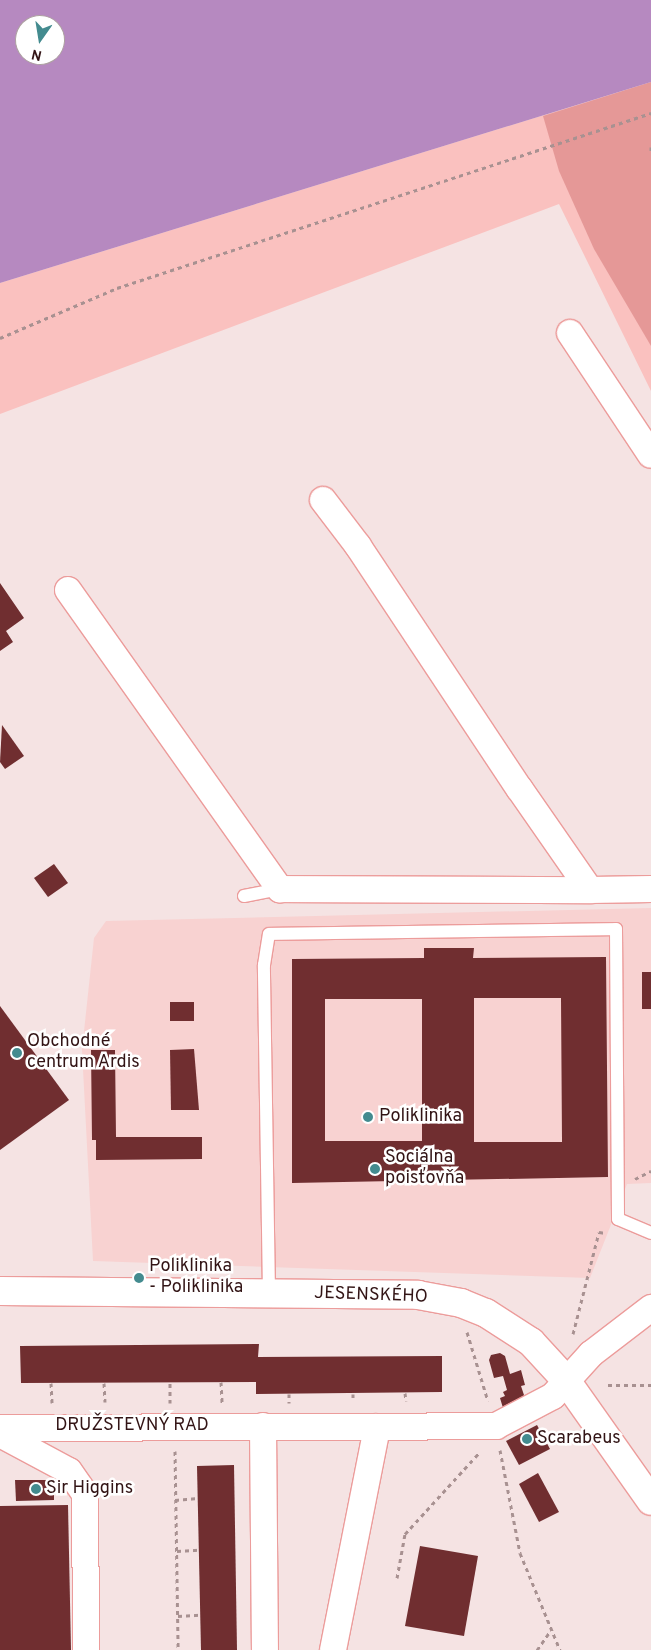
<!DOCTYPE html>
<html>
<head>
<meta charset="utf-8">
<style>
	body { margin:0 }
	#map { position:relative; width:651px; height:1650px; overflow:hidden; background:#f5e3e3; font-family:Overpass,sans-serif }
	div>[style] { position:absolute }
	.built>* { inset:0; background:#f8d2d1 }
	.green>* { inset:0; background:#fac1bf }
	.forest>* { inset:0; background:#e59897 }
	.water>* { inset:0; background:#b689c0 }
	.building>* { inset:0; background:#702e30 }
	.path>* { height:3px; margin-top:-1.5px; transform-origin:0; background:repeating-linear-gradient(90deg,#a89191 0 4px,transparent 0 8px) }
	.roads { filter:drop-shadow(1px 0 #ec9c9b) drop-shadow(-1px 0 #ec9c9b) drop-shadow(0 1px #ec9c9b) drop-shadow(0 -1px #ec9c9b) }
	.service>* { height:12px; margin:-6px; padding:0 6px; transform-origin:6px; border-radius:6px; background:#fff }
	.minor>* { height:26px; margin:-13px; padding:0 13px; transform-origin:13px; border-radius:13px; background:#fff }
	.primary>* { height:28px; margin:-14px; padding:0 14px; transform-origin:14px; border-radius:14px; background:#fff }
	.dots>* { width:14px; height:14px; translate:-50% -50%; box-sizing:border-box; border:2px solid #fff; border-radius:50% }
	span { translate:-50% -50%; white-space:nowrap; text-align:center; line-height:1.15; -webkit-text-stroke:5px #fff; paint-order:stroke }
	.poi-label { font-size:18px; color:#321415 }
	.left { translate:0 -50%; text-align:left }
	.street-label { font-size:18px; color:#321415 }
	.north { position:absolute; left:15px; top:15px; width:50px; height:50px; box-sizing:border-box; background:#fff; border:1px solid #ada1a1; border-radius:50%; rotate:193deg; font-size:14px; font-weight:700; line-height:20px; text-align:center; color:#321415 }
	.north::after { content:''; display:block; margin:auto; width:18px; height:22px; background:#438b8f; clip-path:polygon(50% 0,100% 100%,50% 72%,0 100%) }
</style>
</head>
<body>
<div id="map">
	<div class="built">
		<div style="clip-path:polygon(651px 908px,651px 1183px,627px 1184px,590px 1278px,93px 1261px,82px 1050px,94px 938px,106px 921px)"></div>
	</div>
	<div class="green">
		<div style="clip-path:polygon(651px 82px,651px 391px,559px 204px,0 414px,0 283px)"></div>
	</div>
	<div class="forest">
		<div style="clip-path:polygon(651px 82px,651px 346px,594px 249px,559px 171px,543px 116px)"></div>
	</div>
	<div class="water">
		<div style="clip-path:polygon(evenodd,0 0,651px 0,651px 82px,0 283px,0 0,25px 25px,55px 25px,55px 55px,25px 55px,25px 25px)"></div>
	</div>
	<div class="building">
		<div style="clip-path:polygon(0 583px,24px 618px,6px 631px,13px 642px,0 651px)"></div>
		<div style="clip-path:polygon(2px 725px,24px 756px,5px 769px,0 762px)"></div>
		<div style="clip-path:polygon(54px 864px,68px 883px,48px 897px,34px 878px)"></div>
		<div style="clip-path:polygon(evenodd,424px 948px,474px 948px,473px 958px,606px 957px,608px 1177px,292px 1183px,292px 959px,424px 958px,424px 948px,474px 998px,561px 998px,562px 1142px,474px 1142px,474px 998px,424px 948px,325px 999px,422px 999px,422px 1141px,325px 1141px,325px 999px)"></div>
		<div style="clip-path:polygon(642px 972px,651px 972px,651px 1009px,642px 1009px)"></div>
		<div style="clip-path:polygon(170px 1002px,194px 1002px,194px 1021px,170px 1021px)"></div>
		<div style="clip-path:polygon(0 1006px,69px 1100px,0 1150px)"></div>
		<div style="clip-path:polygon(194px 1049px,199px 1110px,171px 1110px,170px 1050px)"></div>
		<div style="clip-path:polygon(91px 1050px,115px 1050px,116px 1137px,202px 1137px,202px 1159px,96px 1160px,96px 1140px,92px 1140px)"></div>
		<div style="clip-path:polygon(259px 1344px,258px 1357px,442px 1356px,442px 1392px,256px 1394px,256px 1382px,21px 1383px,20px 1346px)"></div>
		<div style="clip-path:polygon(500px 1353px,505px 1356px,510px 1374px,521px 1370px,525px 1385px,521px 1386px,526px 1401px,503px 1408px,500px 1398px,505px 1396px,503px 1392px,507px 1390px,503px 1376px,494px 1378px,489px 1360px,491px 1355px)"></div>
		<div style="clip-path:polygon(537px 1425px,550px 1449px,519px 1465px,506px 1441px)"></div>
		<div style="clip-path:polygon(234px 1465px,237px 1650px,201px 1650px,197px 1466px)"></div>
		<div style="clip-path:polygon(538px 1473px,559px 1512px,539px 1522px,519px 1484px)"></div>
		<div style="clip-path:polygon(15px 1480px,54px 1480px,54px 1500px,16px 1501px)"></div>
		<div style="clip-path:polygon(68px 1505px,71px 1650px,0 1650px,0 1506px)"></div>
		<div style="clip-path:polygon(420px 1546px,478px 1556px,464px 1636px,405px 1626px)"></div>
	</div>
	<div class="path">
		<div style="left:651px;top:147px;width:4px;rotate:90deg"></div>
		<div style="left:0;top:338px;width:127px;rotate:-23.1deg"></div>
		<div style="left:117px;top:288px;width:562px;rotate:-18.14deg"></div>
		<div style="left:635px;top:1179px;width:18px;rotate:-27deg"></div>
		<div style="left:467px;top:1332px;width:72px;rotate:73.1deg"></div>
		<div style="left:573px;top:1334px;width:105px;rotate:-75.7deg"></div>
		<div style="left:599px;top:1232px;width:7px;rotate:8deg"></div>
		<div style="left:221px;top:1382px;width:21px;rotate:87deg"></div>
		<div style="left:51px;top:1383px;width:20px;rotate:87deg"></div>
		<div style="left:104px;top:1383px;width:19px;rotate:87deg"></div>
		<div style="left:608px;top:1385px;width:43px"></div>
		<div style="left:405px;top:1393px;width:8px;rotate:83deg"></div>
		<div style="left:289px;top:1394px;width:9px;rotate:90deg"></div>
		<div style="left:353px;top:1394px;width:7px;rotate:90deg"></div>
		<div style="left:170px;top:1403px;width:21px;rotate:-90deg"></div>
		<div style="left:500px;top:1450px;width:105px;rotate:79deg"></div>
		<div style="left:520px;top:1553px;width:105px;rotate:67.6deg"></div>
		<div style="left:175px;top:1451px;width:199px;rotate:89.1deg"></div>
		<div style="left:175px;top:1500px;width:23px;rotate:-5deg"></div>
		<div style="left:177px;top:1551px;width:22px;rotate:-3deg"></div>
		<div style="left:397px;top:1578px;width:45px;rotate:-79.7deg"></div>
		<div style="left:405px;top:1534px;width:111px;rotate:-47.6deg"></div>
		<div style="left:178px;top:1616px;width:22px;rotate:-3deg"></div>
		<div style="left:537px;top:1650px;width:24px;rotate:-55deg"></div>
	</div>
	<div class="roads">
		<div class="service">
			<div style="left:244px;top:896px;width:37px;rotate:-11deg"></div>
			<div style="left:269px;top:1293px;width:328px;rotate:-90.9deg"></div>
			<div style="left:264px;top:965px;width:31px;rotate:-81deg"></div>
			<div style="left:269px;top:934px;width:347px;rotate:-0.8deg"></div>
			<div style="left:616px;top:929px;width:290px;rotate:89.6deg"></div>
			<div style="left:618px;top:1219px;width:36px;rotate:23deg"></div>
		</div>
		<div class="minor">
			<div style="left:570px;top:333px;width:146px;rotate:56.4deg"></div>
			<div style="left:323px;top:500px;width:58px;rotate:52.7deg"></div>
			<div style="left:358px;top:546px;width:291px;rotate:56.4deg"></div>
			<div style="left:519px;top:788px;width:124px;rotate:55.2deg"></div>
			<div style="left:590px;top:890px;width:61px;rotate:-0.9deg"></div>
			<div style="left:68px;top:590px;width:367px;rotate:54.7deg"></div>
			<div style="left:280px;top:889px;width:310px;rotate:0.2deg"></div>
			<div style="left:263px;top:1426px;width:224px;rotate:89.5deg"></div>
			<div style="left:0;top:1428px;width:496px;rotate:-0.2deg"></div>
			<div style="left:496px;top:1426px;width:64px;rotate:-27.8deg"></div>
			<div style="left:553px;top:1396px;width:57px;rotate:-47.9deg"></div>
			<div style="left:591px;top:1354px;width:76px;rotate:-37.5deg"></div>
			<div style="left:0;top:1434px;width:78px;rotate:28.2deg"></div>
			<div style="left:69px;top:1471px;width:28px;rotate:55deg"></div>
			<div style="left:85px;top:1494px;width:156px;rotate:89.6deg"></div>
			<div style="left:333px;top:1650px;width:227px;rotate:-78.8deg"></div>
		</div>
		<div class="primary">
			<div style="left:0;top:1291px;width:418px;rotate:0.5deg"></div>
			<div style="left:418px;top:1295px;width:44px;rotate:10.5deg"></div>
			<div style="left:461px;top:1303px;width:27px;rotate:22deg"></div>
			<div style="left:486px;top:1313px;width:54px;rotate:32.8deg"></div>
			<div style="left:531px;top:1342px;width:50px;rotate:47.4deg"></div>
			<div style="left:565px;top:1379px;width:149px;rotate:54.8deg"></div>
		</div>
	</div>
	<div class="dots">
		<div style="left:17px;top:1053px;background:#438b8f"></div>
		<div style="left:368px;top:1117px;background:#438b8f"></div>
		<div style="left:375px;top:1169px;background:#438b8f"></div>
		<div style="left:139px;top:1278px;background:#438b8f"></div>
		<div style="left:527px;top:1439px;background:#438b8f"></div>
		<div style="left:36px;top:1489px;background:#438b8f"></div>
	</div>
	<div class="poi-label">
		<span class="left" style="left:27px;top:1053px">Obchodné<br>centrum Ardis</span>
		<span class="left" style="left:379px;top:1117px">Poliklinika</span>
		<span class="left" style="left:385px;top:1169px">Sociálna<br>poisťovňa</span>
		<span class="left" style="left:149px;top:1278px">Poliklinika<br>- Poliklinika</span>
		<span class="left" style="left:537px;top:1439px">Scarabeus</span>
		<span class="left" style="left:46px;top:1489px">Sir Higgins</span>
	</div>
	<div class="street-label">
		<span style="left:371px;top:1296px;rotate:2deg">JESENSKÉHO</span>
		<span style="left:132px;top:1426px">DRUŽSTEVNÝ RAD</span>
	</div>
	<div class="north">N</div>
</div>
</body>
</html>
